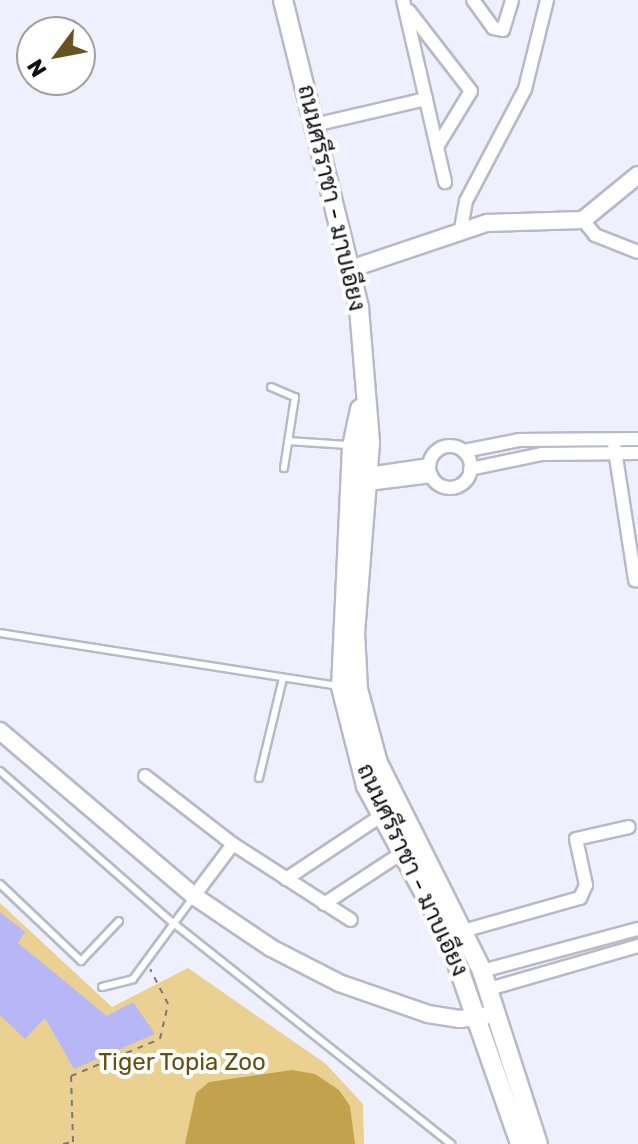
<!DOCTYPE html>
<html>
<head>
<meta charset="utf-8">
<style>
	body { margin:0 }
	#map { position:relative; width:638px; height:1144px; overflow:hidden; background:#eff0fd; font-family:Rubik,Sarabun,sans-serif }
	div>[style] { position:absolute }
	.green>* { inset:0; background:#ead091 }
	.water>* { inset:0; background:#c3a24d }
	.building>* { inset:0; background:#b7b7f7 }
	.path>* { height:2px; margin-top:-1px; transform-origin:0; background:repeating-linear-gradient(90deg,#787981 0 6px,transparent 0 12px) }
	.roads { filter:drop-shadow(2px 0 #b8b9c8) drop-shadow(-2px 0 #b8b9c8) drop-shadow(0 2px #b8b9c8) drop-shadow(0 -2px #b8b9c8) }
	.service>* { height:6px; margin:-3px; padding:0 3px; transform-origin:3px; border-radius:3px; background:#fff }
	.minor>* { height:12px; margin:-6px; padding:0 6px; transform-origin:6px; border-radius:6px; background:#fff }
	.minor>.ring { margin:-6px; padding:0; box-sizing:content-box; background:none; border:12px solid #fff; border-radius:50% }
	.tertiary>* { height:16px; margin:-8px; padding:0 8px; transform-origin:8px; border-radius:8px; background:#fff }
	.secondary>* { height:18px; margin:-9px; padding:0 9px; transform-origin:9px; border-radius:9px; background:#fff }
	span { translate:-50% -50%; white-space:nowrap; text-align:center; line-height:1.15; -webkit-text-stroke:8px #fefefe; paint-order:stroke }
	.street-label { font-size:24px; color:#101015 }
	.park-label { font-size:24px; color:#67500d }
	.north { position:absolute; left:16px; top:16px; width:80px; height:80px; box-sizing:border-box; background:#fefefe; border:2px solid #9f9fa1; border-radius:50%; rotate:238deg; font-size:22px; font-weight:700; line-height:32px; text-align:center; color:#101015 }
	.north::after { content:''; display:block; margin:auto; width:28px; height:36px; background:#665321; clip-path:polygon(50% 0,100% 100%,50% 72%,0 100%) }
</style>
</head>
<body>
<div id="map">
	<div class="green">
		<div style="clip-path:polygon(0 903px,112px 1007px,188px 968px,326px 1064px,363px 1104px,364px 1144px,0 1144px)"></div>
	</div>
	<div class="water">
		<div style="clip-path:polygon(292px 1070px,315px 1074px,339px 1090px,350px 1106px,355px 1144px,185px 1144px,196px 1093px,209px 1082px)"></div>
	</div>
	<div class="building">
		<div style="clip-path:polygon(0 912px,25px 932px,18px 943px,107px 1016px,133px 1002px,155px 1034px,74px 1069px,45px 1018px,25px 1039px,0 1015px)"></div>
	</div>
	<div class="path">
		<div style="left:63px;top:1144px;width:10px;rotate:-11deg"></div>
		<div style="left:73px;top:1142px;width:66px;rotate:-91.7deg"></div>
		<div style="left:71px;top:1076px;width:96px;rotate:-22.6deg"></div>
		<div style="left:160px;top:1039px;width:36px;rotate:-77deg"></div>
		<div style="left:168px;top:1004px;width:39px;rotate:-117deg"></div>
	</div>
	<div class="roads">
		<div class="service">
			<div style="left:271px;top:387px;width:26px;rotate:23deg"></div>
			<div style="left:295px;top:397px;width:72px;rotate:98.8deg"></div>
			<div style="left:288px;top:441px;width:60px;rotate:3.8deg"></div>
			<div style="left:0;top:633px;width:342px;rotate:8.9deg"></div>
			<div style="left:0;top:771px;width:229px;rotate:41.3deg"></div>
			<div style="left:172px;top:922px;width:357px;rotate:38.5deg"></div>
			<div style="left:259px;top:778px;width:103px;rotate:-76.5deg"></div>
			<div style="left:0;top:884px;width:112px;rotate:43.5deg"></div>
			<div style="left:81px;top:961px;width:55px;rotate:-46.5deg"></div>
			<div style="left:102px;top:987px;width:32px;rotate:-14deg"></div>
			<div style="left:133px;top:979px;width:99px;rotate:-53.6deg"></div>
		</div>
		<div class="minor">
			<div style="left:403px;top:0;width:187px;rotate:77deg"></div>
			<div style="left:473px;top:0;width:34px;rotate:54deg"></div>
			<div style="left:493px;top:28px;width:10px;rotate:11deg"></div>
			<div style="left:503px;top:30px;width:31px;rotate:-73deg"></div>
			<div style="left:409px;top:11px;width:101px;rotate:52.2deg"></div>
			<div style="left:471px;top:91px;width:63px;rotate:121.4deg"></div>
			<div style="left:314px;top:125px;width:115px;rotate:-13.1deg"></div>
			<div style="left:583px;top:220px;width:19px;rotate:51deg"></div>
			<div style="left:595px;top:235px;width:46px;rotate:21.6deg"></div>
			<div style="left:461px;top:229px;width:28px;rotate:-80deg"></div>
			<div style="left:466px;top:201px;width:127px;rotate:-62.2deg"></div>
			<div style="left:525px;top:89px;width:92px;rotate:-76.1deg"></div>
			<div style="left:614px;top:444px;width:138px;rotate:81.2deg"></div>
			<div class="ring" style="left:429px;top:446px;width:30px;height:30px"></div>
			<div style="left:464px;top:451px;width:56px;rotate:-11.3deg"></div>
			<div style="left:519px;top:440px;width:119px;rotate:-0.5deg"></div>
			<div style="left:470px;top:469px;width:74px;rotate:-11.8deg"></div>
			<div style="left:542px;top:454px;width:96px;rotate:-0.6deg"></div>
			<div style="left:368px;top:474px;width:62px;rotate:-8.4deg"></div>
			<div style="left:368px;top:484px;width:64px;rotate:-7.2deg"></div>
			<div style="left:145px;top:776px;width:111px;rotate:37.7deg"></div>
			<div style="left:233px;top:844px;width:140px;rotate:32.8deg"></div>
			<div style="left:286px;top:879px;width:114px;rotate:-33.6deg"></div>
			<div style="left:194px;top:896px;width:65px;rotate:-53.1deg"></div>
			<div style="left:324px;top:904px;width:93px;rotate:-33.2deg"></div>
			<div style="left:463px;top:931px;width:122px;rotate:-15.8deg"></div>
			<div style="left:580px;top:898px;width:14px;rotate:-65deg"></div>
			<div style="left:586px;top:885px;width:47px;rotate:-102.3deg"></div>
			<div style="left:576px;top:839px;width:54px;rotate:-12.8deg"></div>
			<div style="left:482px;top:971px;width:162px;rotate:-15.1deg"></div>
			<div style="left:489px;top:989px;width:155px;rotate:-16.1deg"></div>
		</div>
		<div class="tertiary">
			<div style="left:350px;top:269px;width:145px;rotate:-18.6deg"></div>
			<div style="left:487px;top:223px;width:96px;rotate:-1.8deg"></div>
			<div style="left:583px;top:220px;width:71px;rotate:-39.3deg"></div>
			<div style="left:0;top:731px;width:255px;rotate:40.4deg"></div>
			<div style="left:194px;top:896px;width:93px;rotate:34deg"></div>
			<div style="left:271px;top:948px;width:76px;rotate:27.2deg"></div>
			<div style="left:339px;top:983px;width:94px;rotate:19.2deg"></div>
			<div style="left:428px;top:1014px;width:32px;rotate:9deg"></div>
			<div style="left:460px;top:1019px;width:37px;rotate:-8deg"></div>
		</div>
		<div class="secondary">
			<div style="left:283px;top:0;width:317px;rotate:76.1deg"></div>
			<div style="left:359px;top:308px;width:135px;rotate:85.3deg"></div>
			<div style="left:370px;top:443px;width:190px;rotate:94.5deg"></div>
			<div style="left:355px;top:632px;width:57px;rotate:87deg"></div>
			<div style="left:358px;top:689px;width:77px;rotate:74.9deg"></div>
			<div style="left:378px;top:763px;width:233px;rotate:63.4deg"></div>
			<div style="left:482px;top:971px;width:182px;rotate:72.1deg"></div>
			<div style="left:360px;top:409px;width:38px;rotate:102deg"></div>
			<div style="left:352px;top:446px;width:241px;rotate:92.6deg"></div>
			<div style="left:341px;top:687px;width:102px;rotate:75.8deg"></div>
			<div style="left:366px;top:786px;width:170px;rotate:61.5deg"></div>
			<div style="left:447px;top:935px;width:221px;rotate:70.7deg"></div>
		</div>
	</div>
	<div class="street-label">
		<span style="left:331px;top:198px;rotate:77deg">ถนนศรีราชา - มาบเอียง</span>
		<span style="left:412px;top:870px;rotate:65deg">ถนนศรีราชา - มาบเอียง</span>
	</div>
	<div class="park-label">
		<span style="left:182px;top:1063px">Tiger Topia Zoo</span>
	</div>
	<div class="north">N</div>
</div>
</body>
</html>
